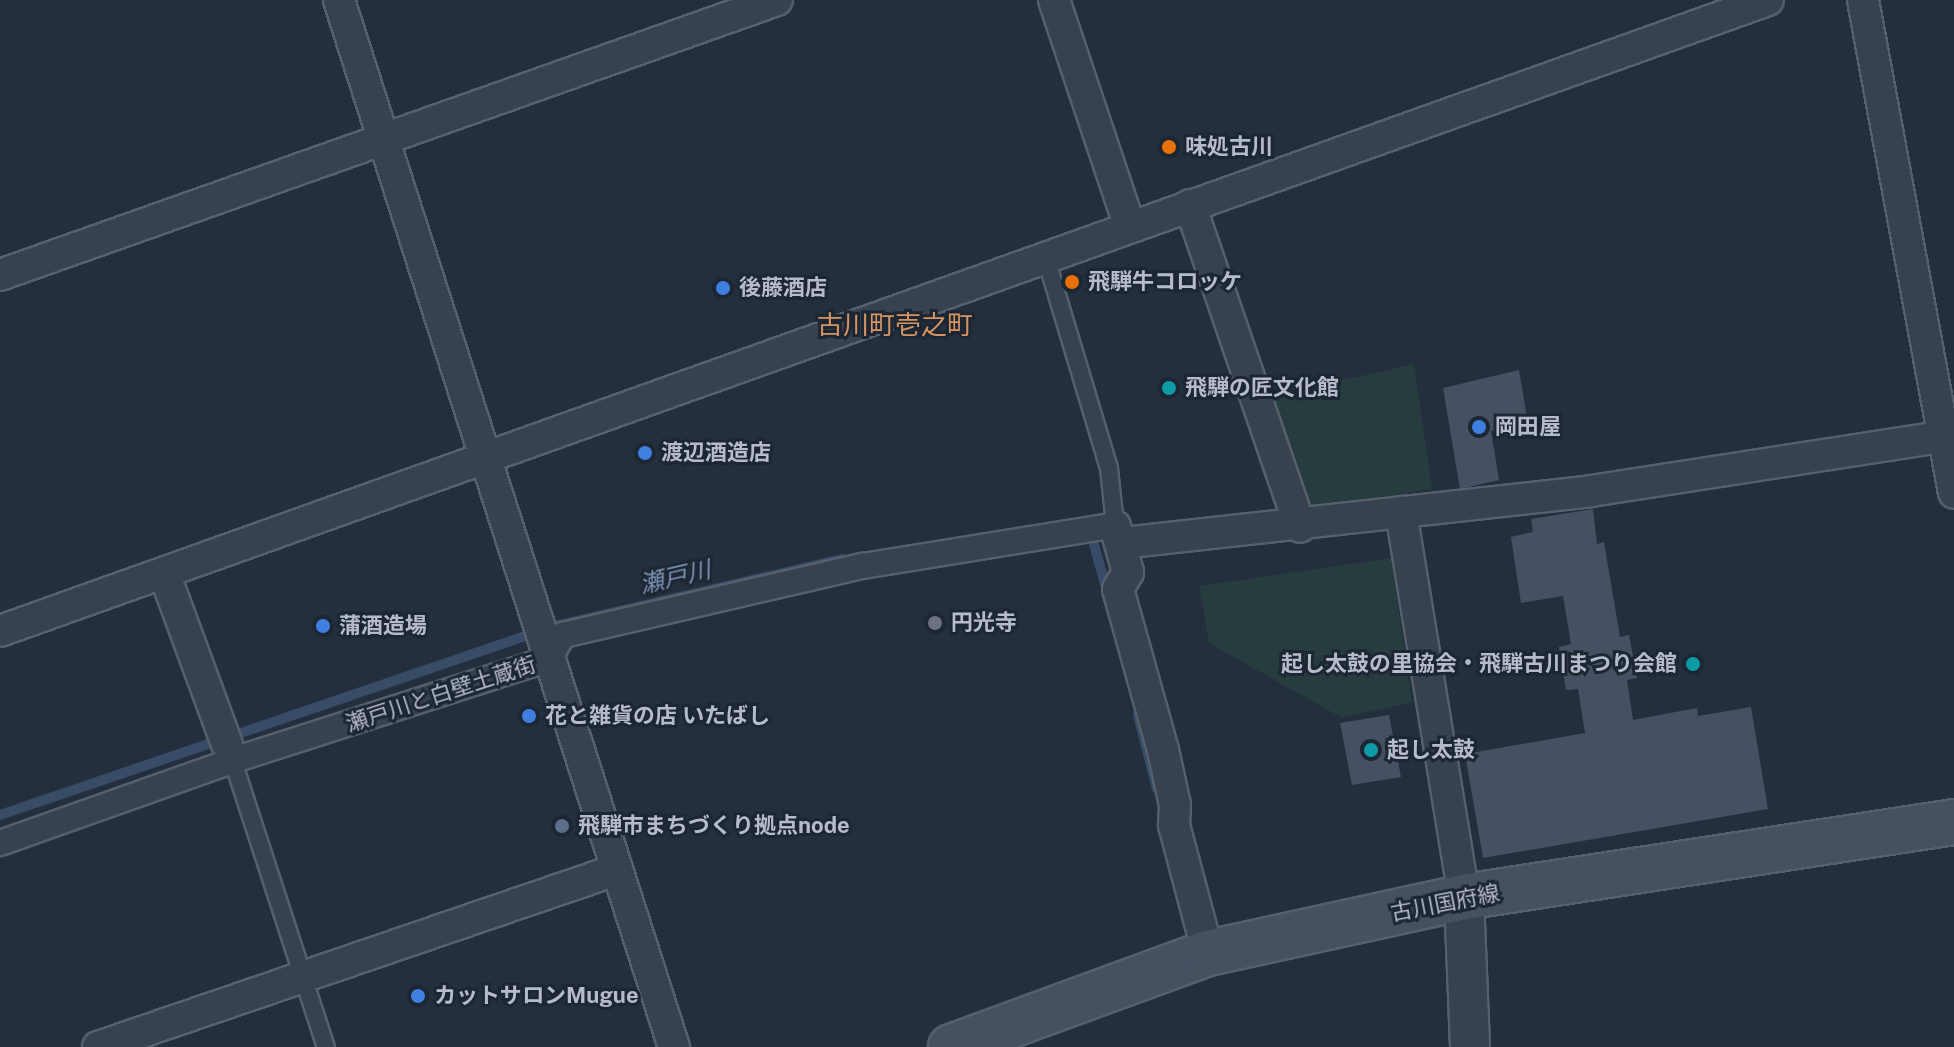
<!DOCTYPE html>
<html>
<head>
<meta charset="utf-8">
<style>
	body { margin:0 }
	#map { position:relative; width:1954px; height:1047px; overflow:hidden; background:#242f3e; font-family:"Public Sans","Noto Sans JP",sans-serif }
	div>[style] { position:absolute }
	.green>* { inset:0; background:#263c3f }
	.stream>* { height:10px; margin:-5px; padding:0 5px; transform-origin:5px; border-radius:5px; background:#394c67 }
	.building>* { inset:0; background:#455162 }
	.roads { filter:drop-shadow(2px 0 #565f6c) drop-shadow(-2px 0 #565f6c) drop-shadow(0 2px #565f6c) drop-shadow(0 -2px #565f6c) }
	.service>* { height:16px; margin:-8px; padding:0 8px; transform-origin:8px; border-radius:8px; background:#38414e }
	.pedestrian>* { height:24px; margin:-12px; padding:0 12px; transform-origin:12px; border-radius:12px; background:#38414e }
	.minor>* { height:30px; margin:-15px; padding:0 15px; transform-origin:15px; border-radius:15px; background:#38414e }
	.tertiary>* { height:38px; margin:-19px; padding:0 19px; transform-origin:19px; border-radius:19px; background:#38414e }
	.secondary>* { height:44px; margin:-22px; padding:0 22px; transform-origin:22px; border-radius:22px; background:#465061 }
	.dots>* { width:22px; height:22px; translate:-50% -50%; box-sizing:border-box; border:4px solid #1d2633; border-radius:50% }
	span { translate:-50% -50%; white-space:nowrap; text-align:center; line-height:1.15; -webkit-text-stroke:6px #1d2633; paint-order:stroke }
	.poi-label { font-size:22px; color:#b4bcc9; font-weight:700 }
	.left { translate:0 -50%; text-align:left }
	.right { translate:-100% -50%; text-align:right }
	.street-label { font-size:22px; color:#b4bcc9 }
	.water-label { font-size:24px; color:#7c92b1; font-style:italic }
	.quarter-label { font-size:26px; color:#d59563 }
</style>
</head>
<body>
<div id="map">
	<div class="green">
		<div style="clip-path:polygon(1414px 364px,1432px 489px,1311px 508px,1273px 396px)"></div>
		<div style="clip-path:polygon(1391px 558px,1412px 702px,1342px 718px,1209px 643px,1199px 586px)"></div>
	</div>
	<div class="stream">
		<div style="left:1090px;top:530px;width:67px;rotate:74.5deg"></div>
		<div style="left:555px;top:626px;width:296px;rotate:-13.1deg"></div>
		<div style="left:1138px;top:715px;width:76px;rotate:75.6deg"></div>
		<div style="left:0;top:815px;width:570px;rotate:-18.82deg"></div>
	</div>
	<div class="building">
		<div style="clip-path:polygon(1519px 370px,1528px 423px,1491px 431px,1499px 480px,1460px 489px,1443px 388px)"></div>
		<div style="clip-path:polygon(1593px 509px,1597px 544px,1604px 542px,1620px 637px,1629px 635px,1637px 678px,1627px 680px,1633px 720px,1697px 708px,1698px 716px,1751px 707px,1768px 809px,1483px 858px,1465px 754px,1585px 733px,1578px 689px,1566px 690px,1559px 647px,1571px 644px,1563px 596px,1521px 603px,1511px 537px,1533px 532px,1531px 519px)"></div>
		<div style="clip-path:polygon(1389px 715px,1401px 777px,1352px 785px,1340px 723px)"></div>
	</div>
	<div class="roads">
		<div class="service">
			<div style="left:1045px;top:255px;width:222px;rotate:73.3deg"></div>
			<div style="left:1109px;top:468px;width:57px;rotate:84deg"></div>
			<div style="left:230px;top:752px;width:310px;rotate:72deg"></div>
		</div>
		<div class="pedestrian">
			<div style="left:0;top:843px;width:248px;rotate:-19.5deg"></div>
			<div style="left:234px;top:760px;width:331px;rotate:-17.8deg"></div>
			<div style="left:549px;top:659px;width:28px;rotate:-60deg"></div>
			<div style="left:563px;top:635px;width:308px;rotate:-13deg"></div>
			<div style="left:863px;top:566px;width:255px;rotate:-9.2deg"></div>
		</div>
		<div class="minor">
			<div style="left:339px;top:0;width:1099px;rotate:72.26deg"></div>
			<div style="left:1054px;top:0;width:239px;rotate:71.5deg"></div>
			<div style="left:1863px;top:0;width:501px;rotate:79.54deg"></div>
			<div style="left:1190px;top:205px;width:340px;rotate:71.1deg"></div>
			<div style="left:0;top:275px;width:824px;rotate:-19.49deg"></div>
			<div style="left:1401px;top:512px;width:390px;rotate:80.7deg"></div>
			<div style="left:1115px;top:526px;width:48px;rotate:74.2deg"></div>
			<div style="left:1128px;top:572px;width:20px;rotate:120deg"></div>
			<div style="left:1118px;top:589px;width:167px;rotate:74.4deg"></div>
			<div style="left:1163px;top:750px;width:56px;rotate:77.7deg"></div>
			<div style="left:1175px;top:805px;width:20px;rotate:93deg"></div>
			<div style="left:1174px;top:825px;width:132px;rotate:75.1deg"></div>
			<div style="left:1122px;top:543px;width:472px;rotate:-6.3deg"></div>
			<div style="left:1591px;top:491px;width:367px;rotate:-8.8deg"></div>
			<div style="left:164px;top:573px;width:182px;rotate:69.8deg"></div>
			<div style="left:0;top:631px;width:1877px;rotate:-19.64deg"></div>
			<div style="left:98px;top:1047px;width:547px;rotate:-18.87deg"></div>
		</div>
		<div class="tertiary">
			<div style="left:1464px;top:897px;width:150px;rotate:87.7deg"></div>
		</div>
		<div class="secondary">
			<div style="left:951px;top:1047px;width:274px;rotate:-20.1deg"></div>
			<div style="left:1208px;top:953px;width:262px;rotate:-12.3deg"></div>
			<div style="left:1464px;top:897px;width:496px;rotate:-8.7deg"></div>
		</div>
	</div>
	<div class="dots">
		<div style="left:1169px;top:147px;background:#e8710a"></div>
		<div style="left:1072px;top:282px;background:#e8710a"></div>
		<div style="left:723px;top:288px;background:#3f7fe0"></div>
		<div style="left:1169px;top:388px;background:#0f9aa8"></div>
		<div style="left:1479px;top:427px;background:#3f7fe0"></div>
		<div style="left:645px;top:453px;background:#3f7fe0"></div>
		<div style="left:935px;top:623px;background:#6b7280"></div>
		<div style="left:323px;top:626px;background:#3f7fe0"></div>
		<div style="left:1693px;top:664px;background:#0f9aa8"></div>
		<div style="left:529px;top:716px;background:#3f7fe0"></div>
		<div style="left:1371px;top:750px;background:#0f9aa8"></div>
		<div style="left:562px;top:826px;background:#5c6f8a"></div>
		<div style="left:418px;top:996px;background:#3f7fe0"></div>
	</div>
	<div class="poi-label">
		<span class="left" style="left:1185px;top:147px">味処古川</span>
		<span class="left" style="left:1088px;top:282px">飛騨牛コロッケ</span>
		<span class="left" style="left:739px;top:288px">後藤酒店</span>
		<span class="left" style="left:1185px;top:388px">飛騨の匠文化館</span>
		<span class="left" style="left:1495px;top:427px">岡田屋</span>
		<span class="left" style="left:661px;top:453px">渡辺酒造店</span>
		<span class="left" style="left:951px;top:623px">円光寺</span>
		<span class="left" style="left:339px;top:626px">蒲酒造場</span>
		<span class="right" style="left:1677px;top:664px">起し太鼓の里協会・飛騨古川まつり会館</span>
		<span class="left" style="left:545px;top:716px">花と雑貨の店 いたばし</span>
		<span class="left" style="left:1387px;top:750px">起し太鼓</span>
		<span class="left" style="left:578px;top:826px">飛騨市まちづくり拠点node</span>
		<span class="left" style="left:434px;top:996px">カットサロンMugue</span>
	</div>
	<div class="street-label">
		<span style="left:441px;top:694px;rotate:-18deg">瀬戸川と白壁土蔵街</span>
		<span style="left:1445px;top:903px;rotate:-11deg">古川国府線</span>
	</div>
	<div class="water-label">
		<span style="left:675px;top:577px;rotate:-13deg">瀬戸川</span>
	</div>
	<div class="quarter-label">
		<span style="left:895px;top:325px">古川町壱之町</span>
	</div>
</div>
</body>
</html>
